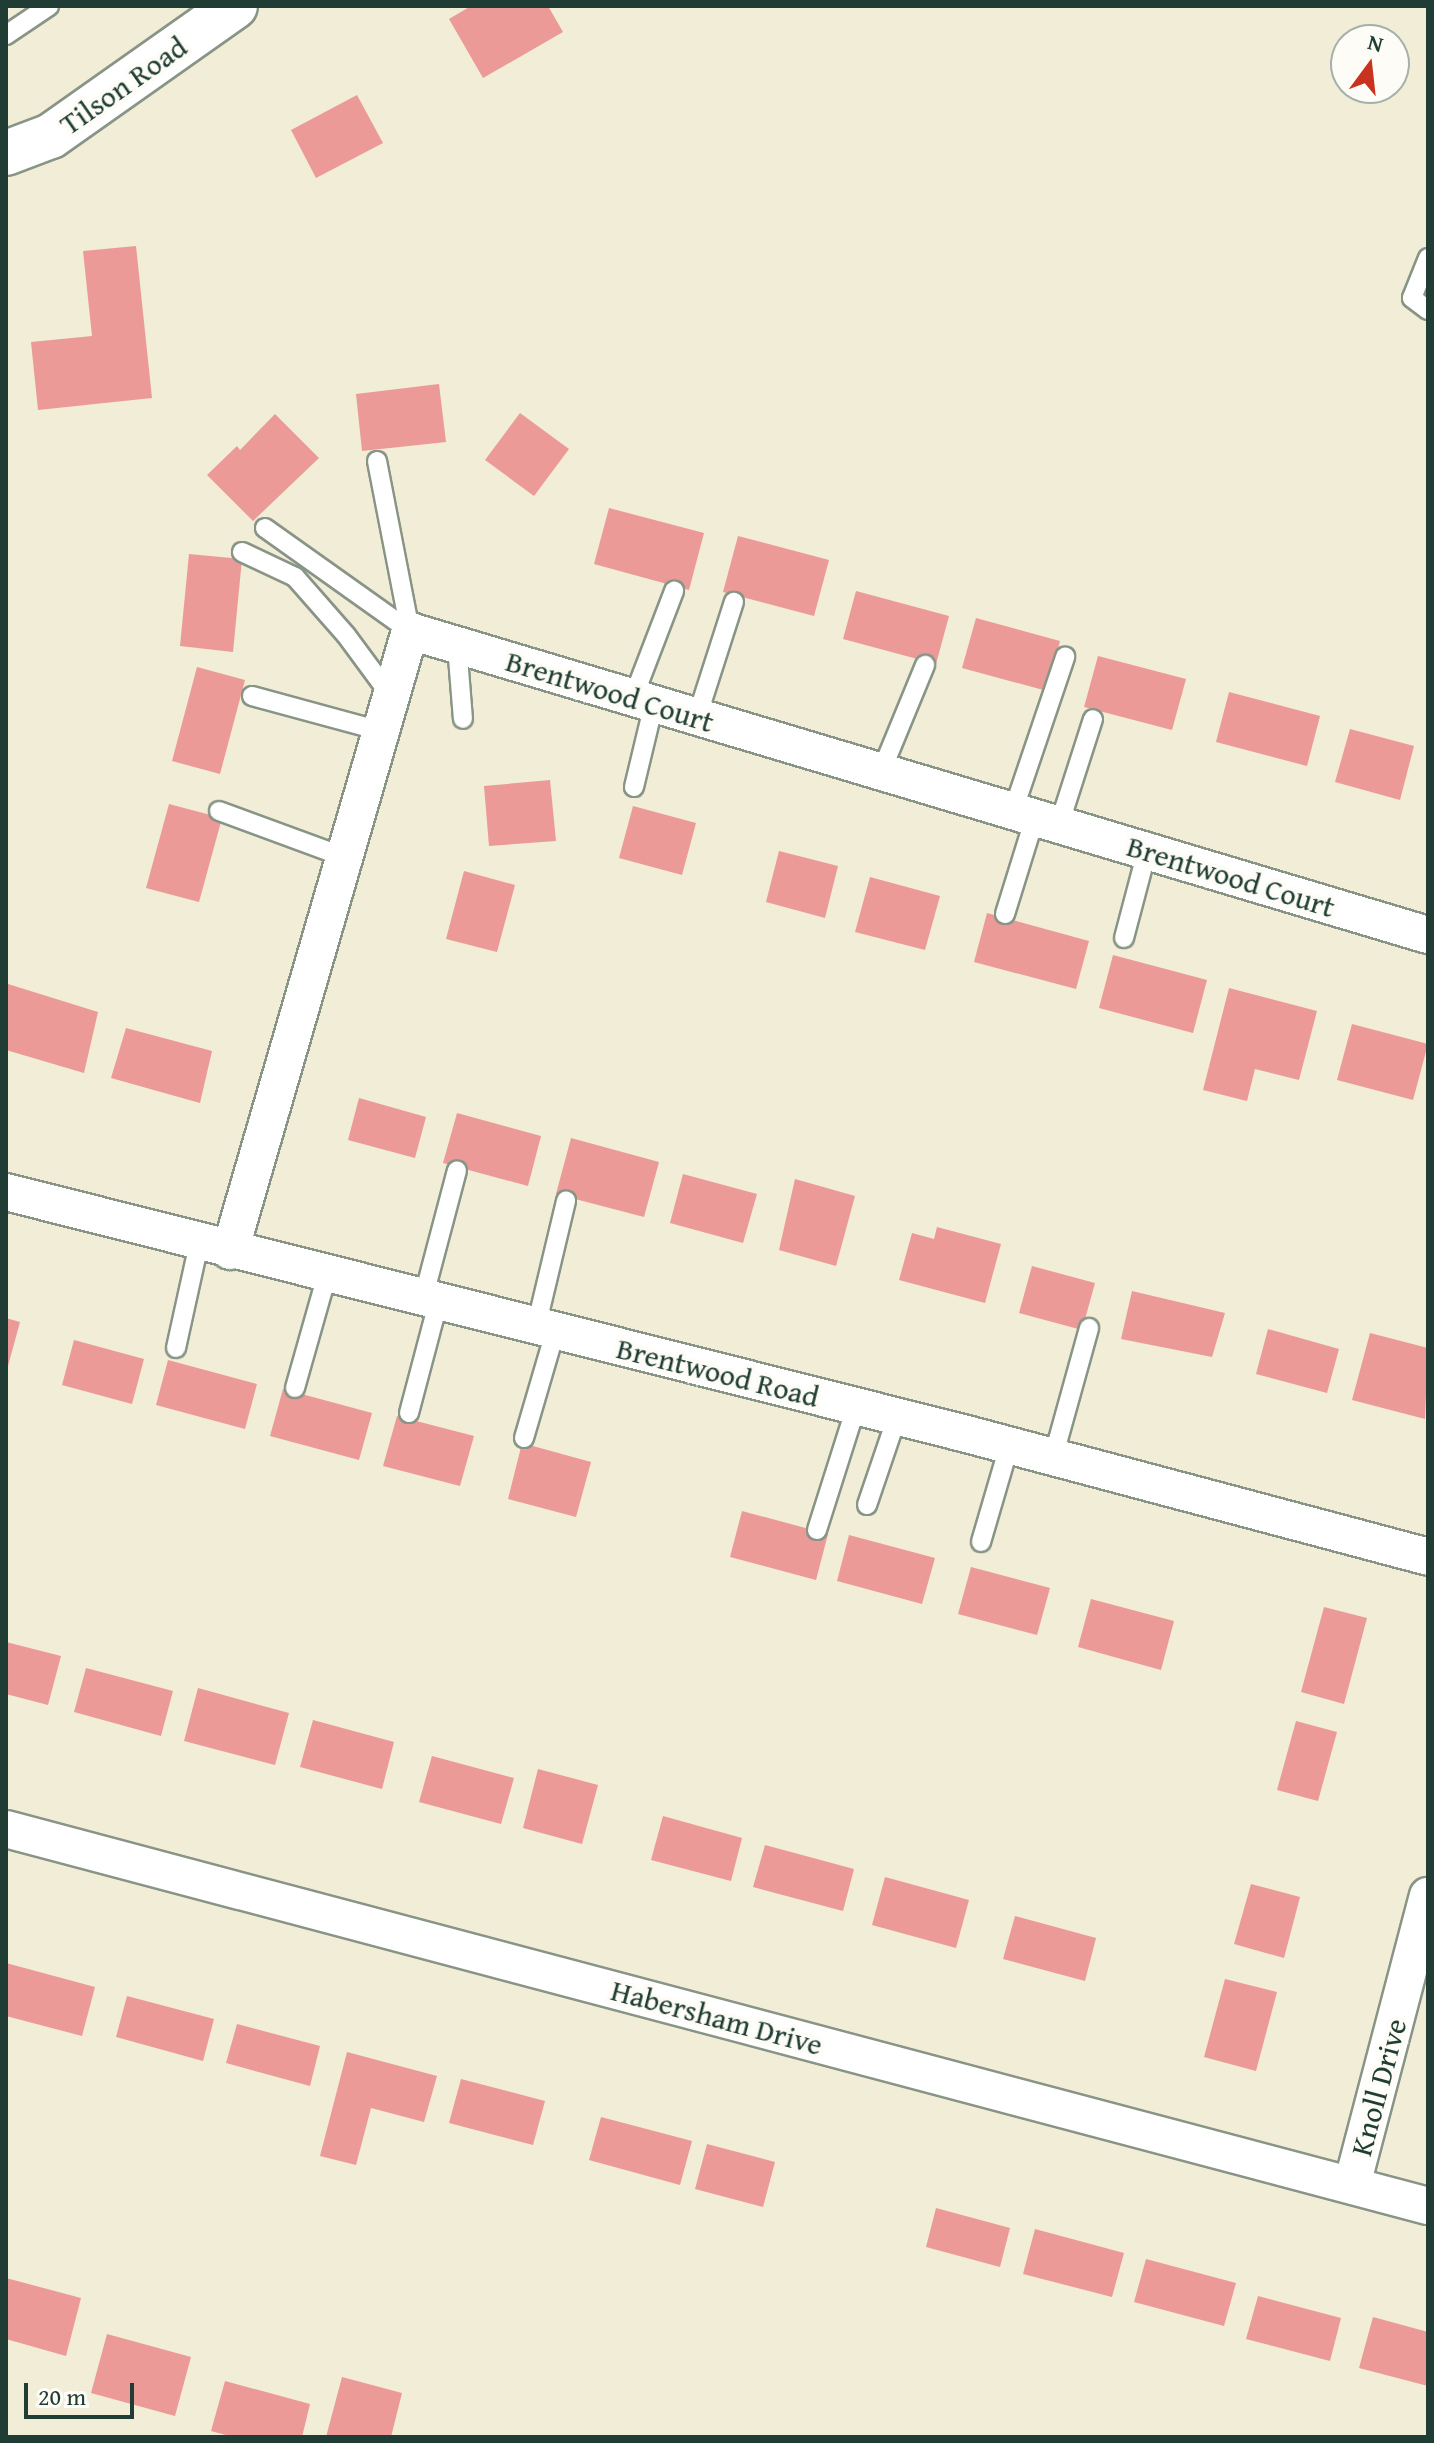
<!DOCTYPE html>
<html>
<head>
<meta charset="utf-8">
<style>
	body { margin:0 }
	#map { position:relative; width:1434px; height:2443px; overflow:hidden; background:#f1edd7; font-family:"Gentium Book Plus",serif }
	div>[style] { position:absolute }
	.building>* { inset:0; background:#ec9a97 }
	.roads { filter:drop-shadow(2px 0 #889586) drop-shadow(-2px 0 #889586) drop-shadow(0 2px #889586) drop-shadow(0 -2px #889586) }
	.service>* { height:18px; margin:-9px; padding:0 9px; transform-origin:9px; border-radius:9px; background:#fff }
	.minor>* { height:36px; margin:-18px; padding:0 18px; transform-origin:18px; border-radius:18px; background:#fff }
	.tertiary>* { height:44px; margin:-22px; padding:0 22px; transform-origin:22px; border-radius:22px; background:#fff }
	span { translate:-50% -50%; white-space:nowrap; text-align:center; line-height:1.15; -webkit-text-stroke:8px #fdfcf7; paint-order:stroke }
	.street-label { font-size:30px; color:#1f3d34 }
	.frame { position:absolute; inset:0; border:8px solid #1f3d34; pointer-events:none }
	.north { position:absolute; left:1330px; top:24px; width:80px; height:80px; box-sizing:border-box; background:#fdfcf7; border:2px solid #a4b0a9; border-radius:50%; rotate:15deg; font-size:22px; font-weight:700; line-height:32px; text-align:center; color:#1f3d34 }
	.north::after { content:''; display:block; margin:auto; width:28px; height:36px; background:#c8321e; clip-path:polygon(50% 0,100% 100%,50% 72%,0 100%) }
	.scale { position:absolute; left:24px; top:2383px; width:110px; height:36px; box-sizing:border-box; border:4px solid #1f3d34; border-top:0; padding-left:10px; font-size:24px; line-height:28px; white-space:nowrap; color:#1f3d34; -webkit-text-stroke:6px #fdfcf7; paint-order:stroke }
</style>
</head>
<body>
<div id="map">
	<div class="building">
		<div style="clip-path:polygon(471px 6px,548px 6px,563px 32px,483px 78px,449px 19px)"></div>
		<div style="clip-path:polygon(357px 95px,383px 143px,316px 178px,291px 130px)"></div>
		<div style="clip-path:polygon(136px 246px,152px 398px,38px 410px,31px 342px,92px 336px,83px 251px)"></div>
		<div style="clip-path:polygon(439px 384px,446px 442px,362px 451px,356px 394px)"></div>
		<div style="clip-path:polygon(520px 413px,569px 449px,534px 496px,485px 460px)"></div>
		<div style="clip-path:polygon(275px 414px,319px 458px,253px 521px,207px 475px,237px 446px,240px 450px)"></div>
		<div style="clip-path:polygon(609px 508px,704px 533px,689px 590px,594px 564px)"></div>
		<div style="clip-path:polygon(738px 536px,829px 560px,814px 616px,723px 592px)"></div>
		<div style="clip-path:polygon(189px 554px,242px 559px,233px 652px,180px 646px)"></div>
		<div style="clip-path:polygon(856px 591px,949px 616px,936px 664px,843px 639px)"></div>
		<div style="clip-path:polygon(976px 618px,1060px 641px,1047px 691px,962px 668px)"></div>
		<div style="clip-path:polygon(1098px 656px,1186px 679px,1172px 730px,1084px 707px)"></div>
		<div style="clip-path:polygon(197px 667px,245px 680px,220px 774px,172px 761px)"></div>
		<div style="clip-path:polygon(1229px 692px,1320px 716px,1307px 766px,1216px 742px)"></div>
		<div style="clip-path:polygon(1350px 729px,1414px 746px,1400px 800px,1335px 782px)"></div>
		<div style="clip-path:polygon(550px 780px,556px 841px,489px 846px,484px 786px)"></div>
		<div style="clip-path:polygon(169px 804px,222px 818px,199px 902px,146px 888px)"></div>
		<div style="clip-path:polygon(633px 806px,696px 823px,682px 875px,619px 858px)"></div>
		<div style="clip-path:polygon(779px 851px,838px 866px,825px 918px,766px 902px)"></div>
		<div style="clip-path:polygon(464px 871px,515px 885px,497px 952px,446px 939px)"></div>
		<div style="clip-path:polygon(870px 877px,940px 896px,925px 950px,855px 932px)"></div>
		<div style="clip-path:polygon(987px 913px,1089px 941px,1076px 989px,974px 962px)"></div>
		<div style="clip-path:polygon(1113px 955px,1207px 980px,1193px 1033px,1099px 1008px)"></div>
		<div style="clip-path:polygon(8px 984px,98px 1012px,84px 1073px,6px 1050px)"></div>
		<div style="clip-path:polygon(1229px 988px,1317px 1011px,1299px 1080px,1255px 1069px,1247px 1101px,1203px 1090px)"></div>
		<div style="clip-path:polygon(1352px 1024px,1428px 1044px,1413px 1100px,1337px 1080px)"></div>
		<div style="clip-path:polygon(126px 1028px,212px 1051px,200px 1103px,111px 1078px)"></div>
		<div style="clip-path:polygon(359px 1098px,426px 1117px,415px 1158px,348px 1140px)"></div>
		<div style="clip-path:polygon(457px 1113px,541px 1136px,528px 1186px,443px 1163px)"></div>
		<div style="clip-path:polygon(571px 1138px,659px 1162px,644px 1217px,556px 1194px)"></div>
		<div style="clip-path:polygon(683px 1174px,757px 1194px,743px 1243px,670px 1223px)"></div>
		<div style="clip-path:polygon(795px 1179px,855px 1196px,836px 1266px,779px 1250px)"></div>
		<div style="clip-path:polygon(937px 1227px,1001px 1244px,985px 1303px,899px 1280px,912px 1233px,934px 1239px)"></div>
		<div style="clip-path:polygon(1032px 1266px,1095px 1283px,1082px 1330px,1019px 1313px)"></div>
		<div style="clip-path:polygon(1132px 1291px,1225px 1313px,1212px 1357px,1121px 1339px)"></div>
		<div style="clip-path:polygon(6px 1318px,20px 1322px,8px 1366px,6px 1366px)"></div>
		<div style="clip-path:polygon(1268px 1329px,1339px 1349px,1327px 1393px,1256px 1374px)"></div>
		<div style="clip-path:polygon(1370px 1333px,1428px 1348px,1425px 1419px,1352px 1400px)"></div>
		<div style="clip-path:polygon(74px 1340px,144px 1359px,132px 1404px,62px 1385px)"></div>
		<div style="clip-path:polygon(168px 1360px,257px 1384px,245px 1429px,156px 1405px)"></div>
		<div style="clip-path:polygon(283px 1389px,372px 1413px,359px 1460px,270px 1436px)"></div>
		<div style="clip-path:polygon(397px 1416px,474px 1436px,460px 1486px,383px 1466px)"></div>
		<div style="clip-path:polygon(522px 1443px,591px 1462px,576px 1517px,508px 1499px)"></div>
		<div style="clip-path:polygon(742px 1511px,828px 1534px,816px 1580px,730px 1557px)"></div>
		<div style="clip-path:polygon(849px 1535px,935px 1558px,922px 1604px,837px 1581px)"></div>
		<div style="clip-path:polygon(971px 1567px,1050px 1588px,1037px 1635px,958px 1614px)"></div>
		<div style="clip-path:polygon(1091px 1599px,1174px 1621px,1161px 1670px,1078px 1647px)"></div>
		<div style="clip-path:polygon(1324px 1607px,1367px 1618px,1344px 1704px,1301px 1692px)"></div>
		<div style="clip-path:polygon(6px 1642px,61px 1656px,48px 1705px,6px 1694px)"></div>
		<div style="clip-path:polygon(86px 1668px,173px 1691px,161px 1736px,74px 1712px)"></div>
		<div style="clip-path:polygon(198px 1688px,289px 1713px,275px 1765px,184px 1741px)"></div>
		<div style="clip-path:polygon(313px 1720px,394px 1742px,382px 1789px,300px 1767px)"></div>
		<div style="clip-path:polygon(1296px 1721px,1337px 1732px,1318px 1801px,1277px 1790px)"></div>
		<div style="clip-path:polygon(432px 1756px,514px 1778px,501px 1824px,419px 1802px)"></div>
		<div style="clip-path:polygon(538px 1769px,598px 1785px,582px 1844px,523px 1828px)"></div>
		<div style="clip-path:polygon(663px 1816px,742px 1838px,731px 1881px,651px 1860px)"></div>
		<div style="clip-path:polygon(765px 1845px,854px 1869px,843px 1911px,753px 1887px)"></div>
		<div style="clip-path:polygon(885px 1877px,969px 1900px,956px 1948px,872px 1925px)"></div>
		<div style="clip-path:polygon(1251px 1884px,1300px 1897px,1284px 1958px,1234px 1944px)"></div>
		<div style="clip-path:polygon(1015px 1916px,1096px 1938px,1085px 1981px,1003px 1959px)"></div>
		<div style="clip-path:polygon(6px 1963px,95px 1987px,82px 2036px,6px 2016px)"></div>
		<div style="clip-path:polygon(1225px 1979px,1277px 1992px,1256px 2071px,1204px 2057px)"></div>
		<div style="clip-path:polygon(127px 1996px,214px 2019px,203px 2061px,116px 2037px)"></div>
		<div style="clip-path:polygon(237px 2024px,320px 2046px,310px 2086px,226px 2063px)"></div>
		<div style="clip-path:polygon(347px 2052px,437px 2076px,424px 2122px,371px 2108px,356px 2165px,320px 2156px)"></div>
		<div style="clip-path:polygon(461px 2079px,545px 2101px,533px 2145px,449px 2123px)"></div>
		<div style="clip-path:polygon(601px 2117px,692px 2141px,680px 2185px,589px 2160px)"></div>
		<div style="clip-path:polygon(707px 2144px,775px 2162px,763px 2207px,695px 2189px)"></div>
		<div style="clip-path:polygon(936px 2208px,1010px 2228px,1000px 2267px,926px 2247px)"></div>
		<div style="clip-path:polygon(1035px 2229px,1124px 2253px,1112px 2297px,1023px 2274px)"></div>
		<div style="clip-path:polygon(1146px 2259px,1236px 2283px,1224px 2326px,1134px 2302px)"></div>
		<div style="clip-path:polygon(6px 2278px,81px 2298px,66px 2356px,6px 2339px)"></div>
		<div style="clip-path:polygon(1258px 2296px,1341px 2318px,1330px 2361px,1246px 2339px)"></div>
		<div style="clip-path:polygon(1373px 2317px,1428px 2332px,1428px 2386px,1359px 2368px)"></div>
		<div style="clip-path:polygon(107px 2334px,191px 2357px,175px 2416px,91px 2393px)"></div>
		<div style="clip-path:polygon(342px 2377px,402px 2393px,391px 2437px,326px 2437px)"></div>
		<div style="clip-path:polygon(225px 2381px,310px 2404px,302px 2437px,233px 2437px,211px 2431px)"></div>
	</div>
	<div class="roads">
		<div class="service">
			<div style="left:6px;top:35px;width:52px;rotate:-34deg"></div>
			<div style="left:1428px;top:258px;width:43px;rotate:111.8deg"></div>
			<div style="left:1412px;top:298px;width:20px;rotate:37deg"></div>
			<div style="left:377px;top:461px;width:173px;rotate:79deg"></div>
			<div style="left:265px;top:528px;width:178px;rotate:35.4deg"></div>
			<div style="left:242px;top:552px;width:59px;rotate:25.3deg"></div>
			<div style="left:295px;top:577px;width:77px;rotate:48.7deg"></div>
			<div style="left:346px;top:635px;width:76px;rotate:53.6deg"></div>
			<div style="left:457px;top:645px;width:74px;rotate:85.4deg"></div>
			<div style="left:252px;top:696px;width:134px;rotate:15.2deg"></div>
			<div style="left:633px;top:698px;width:115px;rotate:-69deg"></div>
			<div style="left:697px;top:717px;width:121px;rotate:-72.2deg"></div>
			<div style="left:881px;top:772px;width:116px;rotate:-67.6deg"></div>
			<div style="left:634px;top:787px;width:85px;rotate:-76.5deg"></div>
			<div style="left:219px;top:811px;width:133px;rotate:20.2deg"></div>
			<div style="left:1013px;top:811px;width:163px;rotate:-71.3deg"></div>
			<div style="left:1059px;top:825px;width:111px;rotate:-72.2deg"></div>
			<div style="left:1005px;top:914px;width:102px;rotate:-72.8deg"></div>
			<div style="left:1124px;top:938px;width:90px;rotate:-75.2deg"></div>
			<div style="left:423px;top:1299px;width:133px;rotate:-75.2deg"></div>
			<div style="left:536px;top:1327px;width:130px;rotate:-76.6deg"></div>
			<div style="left:176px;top:1348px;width:107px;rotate:-77.6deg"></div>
			<div style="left:295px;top:1388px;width:117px;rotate:-74.2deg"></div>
			<div style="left:409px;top:1413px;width:114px;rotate:-75.2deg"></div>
			<div style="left:524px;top:1438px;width:110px;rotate:-73.7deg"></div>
			<div style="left:1053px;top:1458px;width:135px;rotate:-74.5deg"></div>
			<div style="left:867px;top:1505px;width:93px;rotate:-71.2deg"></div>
			<div style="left:817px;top:1530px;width:129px;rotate:-72.4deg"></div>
			<div style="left:981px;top:1542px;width:100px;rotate:-73.7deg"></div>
		</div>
		<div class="minor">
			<div style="left:6px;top:1192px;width:983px;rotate:14.14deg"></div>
			<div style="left:959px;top:1432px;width:485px;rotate:14.9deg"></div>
			<div style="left:230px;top:1251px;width:646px;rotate:-73.81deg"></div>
			<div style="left:410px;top:631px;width:1062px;rotate:16.63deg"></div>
			<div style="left:6px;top:1829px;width:1471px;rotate:14.85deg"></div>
			<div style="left:1352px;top:2185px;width:299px;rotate:-75.3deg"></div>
		</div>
		<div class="tertiary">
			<div style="left:6px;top:153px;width:48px;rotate:-20.7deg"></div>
			<div style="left:51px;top:136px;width:225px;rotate:-35.2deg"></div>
		</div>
	</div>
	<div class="street-label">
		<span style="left:123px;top:85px;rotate:-35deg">Tilson Road</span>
		<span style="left:610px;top:691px;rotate:17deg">Brentwood Court</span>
		<span style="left:1231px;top:876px;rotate:17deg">Brentwood Court</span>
		<span style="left:718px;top:1372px;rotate:14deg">Brentwood Road</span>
		<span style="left:717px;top:2017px;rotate:15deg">Habersham Drive</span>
		<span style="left:1378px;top:2087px;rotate:-75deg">Knoll Drive</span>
	</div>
	<div class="frame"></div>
	<div class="north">N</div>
	<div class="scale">20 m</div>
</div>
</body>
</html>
